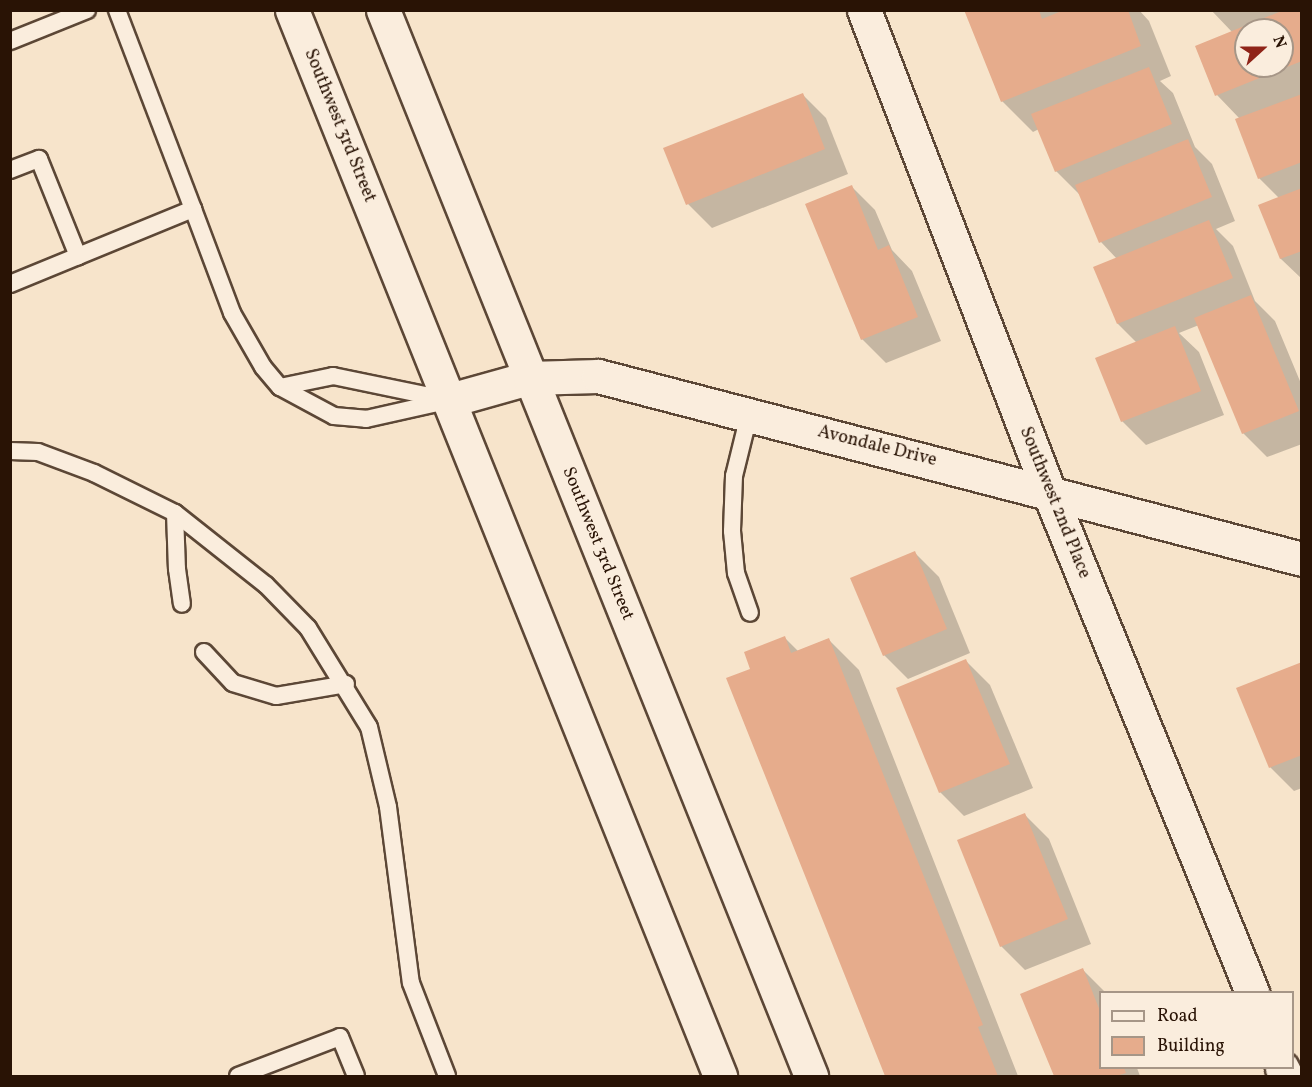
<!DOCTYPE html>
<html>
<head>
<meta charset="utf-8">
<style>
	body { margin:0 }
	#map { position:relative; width:1312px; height:1087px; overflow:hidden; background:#f7e4cb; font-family:Vollkorn,serif }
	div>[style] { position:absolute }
	.shadow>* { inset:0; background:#0003 }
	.building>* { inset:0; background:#e6ac8c }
	.roads { filter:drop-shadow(2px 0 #5c4736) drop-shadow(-2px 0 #5c4736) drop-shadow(0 2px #5c4736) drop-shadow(0 -2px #5c4736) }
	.lane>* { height:16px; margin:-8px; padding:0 8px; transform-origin:8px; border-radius:8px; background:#faeddd }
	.street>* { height:33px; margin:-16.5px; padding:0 16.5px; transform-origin:16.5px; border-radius:16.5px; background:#faeddd }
	.secondary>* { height:33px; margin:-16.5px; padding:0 16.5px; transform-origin:16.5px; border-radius:16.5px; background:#faeddd }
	span { translate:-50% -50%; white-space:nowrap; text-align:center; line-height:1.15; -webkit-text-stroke:4.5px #faeddd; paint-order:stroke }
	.street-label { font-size:18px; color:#291305 }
	.frame { position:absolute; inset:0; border:12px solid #291305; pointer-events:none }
	.legend { position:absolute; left:1099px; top:991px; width:195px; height:78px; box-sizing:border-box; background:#faeddd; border:2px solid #a69687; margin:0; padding:8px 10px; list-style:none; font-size:18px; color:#291305 }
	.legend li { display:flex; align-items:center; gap:12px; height:30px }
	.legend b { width:30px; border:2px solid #a69687 }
	.north { position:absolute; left:1234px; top:18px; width:60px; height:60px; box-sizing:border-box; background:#faeddd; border:2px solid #a69687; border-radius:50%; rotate:69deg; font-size:16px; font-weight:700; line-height:24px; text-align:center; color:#291305 }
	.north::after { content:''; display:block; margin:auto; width:21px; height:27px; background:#8f2418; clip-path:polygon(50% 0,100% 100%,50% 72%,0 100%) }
</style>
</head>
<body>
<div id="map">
	<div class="shadow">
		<div style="clip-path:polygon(966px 10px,1139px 10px,1149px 21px,1171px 76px,1160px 81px,1173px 93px,1195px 147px,1212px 164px,1235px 221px,1216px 229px,1233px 246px,1255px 301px,1275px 321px,1302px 386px,1302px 444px,1267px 457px,1243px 433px,1199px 325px,1179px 333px,1199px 352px,1224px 415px,1146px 445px,1122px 421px,1137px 343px,1118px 324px,1117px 259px,1101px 242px,1080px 195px,1056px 171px,1039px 129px,1033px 132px,1002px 101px)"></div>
		<div style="clip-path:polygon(evenodd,1211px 10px,1302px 10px,1302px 279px,1281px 259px,1260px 206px,1279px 198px,1259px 178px,1240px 119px,1217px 95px,1233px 33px,1211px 10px,1246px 30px,1282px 30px,1282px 66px,1246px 66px,1246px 30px)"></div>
		<div style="clip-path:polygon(802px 94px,826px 118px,848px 174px,712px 228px,688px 204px)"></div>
		<div style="clip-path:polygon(851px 186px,875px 210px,892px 250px,912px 271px,941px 341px,886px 363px,862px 339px)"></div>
		<div style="clip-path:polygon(915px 553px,939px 577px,970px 653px,908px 679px,884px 655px)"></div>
		<div style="clip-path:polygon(785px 638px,798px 651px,828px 639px,859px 670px,1018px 1076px,886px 1076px,728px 679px,752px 670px)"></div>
		<div style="clip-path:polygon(966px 661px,990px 685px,1033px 788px,964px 816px,940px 792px)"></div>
		<div style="clip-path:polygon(1302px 664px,1302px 788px,1294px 791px,1270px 767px)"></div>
		<div style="clip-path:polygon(1025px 815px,1049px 839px,1091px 944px,1025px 970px,1001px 946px)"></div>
		<div style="clip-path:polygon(1083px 970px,1105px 992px,1100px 992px,1100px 1068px,1137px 1068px,1140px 1076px,1055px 1076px,1022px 995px)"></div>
	</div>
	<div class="building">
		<div style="clip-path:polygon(964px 10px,1039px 10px,1042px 19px,1064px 10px,1128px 10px,1141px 46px,1001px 102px)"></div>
		<div style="clip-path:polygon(evenodd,1284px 10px,1302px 10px,1302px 61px,1215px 96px,1195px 46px,1284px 10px,1246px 30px,1282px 30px,1282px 66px,1246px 66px,1246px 30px)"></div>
		<div style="clip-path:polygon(1149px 67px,1172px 124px,1055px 172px,1031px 114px)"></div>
		<div style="clip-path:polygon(803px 93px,825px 149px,686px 205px,663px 148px)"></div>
		<div style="clip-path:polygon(1302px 94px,1302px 162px,1258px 179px,1235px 119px)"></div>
		<div style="clip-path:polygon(1188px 139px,1212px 197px,1099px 243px,1075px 185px)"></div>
		<div style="clip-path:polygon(852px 185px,878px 250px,889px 245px,918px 317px,861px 340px,805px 204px)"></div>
		<div style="clip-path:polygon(1302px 188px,1302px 251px,1280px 259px,1258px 205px)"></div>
		<div style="clip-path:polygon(1209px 220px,1233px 278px,1117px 324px,1093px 267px)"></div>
		<div style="clip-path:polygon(1251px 295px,1299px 411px,1242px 434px,1194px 318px)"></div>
		<div style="clip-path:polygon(1175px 326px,1201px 391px,1121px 422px,1095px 358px)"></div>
		<div style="clip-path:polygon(915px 551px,947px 629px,883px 656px,850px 578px)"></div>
		<div style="clip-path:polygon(785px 636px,791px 653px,829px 638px,983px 1025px,978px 1027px,998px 1076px,885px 1076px,726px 678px,750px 669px,744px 652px)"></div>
		<div style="clip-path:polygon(966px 659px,1010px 764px,939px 793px,896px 688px)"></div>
		<div style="clip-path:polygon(1302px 662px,1302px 755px,1269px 768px,1236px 688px)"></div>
		<div style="clip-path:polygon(1025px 813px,1068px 919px,1000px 947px,957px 840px)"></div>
		<div style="clip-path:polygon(1083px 968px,1100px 1011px,1100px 1068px,1124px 1068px,1126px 1073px,1116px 1076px,1054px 1076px,1020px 994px)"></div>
	</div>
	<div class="roads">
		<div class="lane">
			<div style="left:117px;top:10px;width:213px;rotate:69.1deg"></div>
			<div style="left:10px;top:41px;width:83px;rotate:-21.9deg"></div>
			<div style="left:10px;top:170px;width:31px;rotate:-21deg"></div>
			<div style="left:39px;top:159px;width:105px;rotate:68.1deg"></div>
			<div style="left:10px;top:284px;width:198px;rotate:-22.3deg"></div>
			<div style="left:193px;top:209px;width:111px;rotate:69.4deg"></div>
			<div style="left:232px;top:313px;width:62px;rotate:60.1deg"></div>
			<div style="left:263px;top:367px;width:26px;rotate:50deg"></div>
			<div style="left:280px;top:387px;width:61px;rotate:28.2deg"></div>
			<div style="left:334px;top:416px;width:32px;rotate:5deg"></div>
			<div style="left:366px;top:419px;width:86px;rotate:-12.7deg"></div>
			<div style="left:280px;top:387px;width:54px;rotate:-11.7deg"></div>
			<div style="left:333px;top:376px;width:113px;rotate:11.7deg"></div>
			<div style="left:749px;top:415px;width:63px;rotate:103.8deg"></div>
			<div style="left:734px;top:476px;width:55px;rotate:92.1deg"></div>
			<div style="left:732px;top:531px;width:42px;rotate:84.6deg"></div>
			<div style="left:736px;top:573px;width:42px;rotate:70.7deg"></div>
			<div style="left:10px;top:451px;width:28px;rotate:2deg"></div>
			<div style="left:38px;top:452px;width:60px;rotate:20.6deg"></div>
			<div style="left:94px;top:473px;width:90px;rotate:26.3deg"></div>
			<div style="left:175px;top:513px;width:116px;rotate:38.4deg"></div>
			<div style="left:266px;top:585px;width:60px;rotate:45.7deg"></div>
			<div style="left:308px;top:628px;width:116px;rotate:58.4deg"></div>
			<div style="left:369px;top:727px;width:82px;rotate:76.6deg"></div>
			<div style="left:388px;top:807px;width:177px;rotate:82.6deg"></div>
			<div style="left:411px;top:983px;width:100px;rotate:68.8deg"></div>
			<div style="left:175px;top:513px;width:56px;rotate:88deg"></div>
			<div style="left:177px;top:569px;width:35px;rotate:82deg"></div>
			<div style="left:204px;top:652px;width:42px;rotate:46.9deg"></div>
			<div style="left:233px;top:683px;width:45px;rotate:16.8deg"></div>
			<div style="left:276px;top:696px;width:71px;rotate:-9.7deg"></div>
			<div style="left:238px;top:1076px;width:109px;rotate:-20.9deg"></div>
			<div style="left:340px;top:1037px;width:42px;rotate:67.7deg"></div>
		</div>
		<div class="street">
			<div style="left:864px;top:10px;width:516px;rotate:69deg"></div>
			<div style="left:1049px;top:492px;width:540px;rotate:67.9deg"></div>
			<div style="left:450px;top:400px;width:82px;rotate:-15.6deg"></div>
			<div style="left:529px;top:378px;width:69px;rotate:-1.7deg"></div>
			<div style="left:598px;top:376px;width:727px;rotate:14.57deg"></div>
			<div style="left:1282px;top:1068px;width:9px;rotate:63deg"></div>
		</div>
		<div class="secondary">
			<div style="left:292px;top:10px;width:1149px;rotate:68.12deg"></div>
			<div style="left:383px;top:10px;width:1149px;rotate:68.12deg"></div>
		</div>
	</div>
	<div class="street-label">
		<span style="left:339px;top:126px;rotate:68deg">Southwest 3rd Street</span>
		<span style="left:877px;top:447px;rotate:14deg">Avondale Drive</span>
		<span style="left:1054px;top:503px;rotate:68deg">Southwest 2nd Place</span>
		<span style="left:597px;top:544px;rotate:68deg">Southwest 3rd Street</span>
	</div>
	<div class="frame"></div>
	<ul class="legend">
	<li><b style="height:8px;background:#faeddd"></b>Road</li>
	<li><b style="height:16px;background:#e6ac8c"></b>Building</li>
	</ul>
	<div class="north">N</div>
</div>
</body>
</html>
